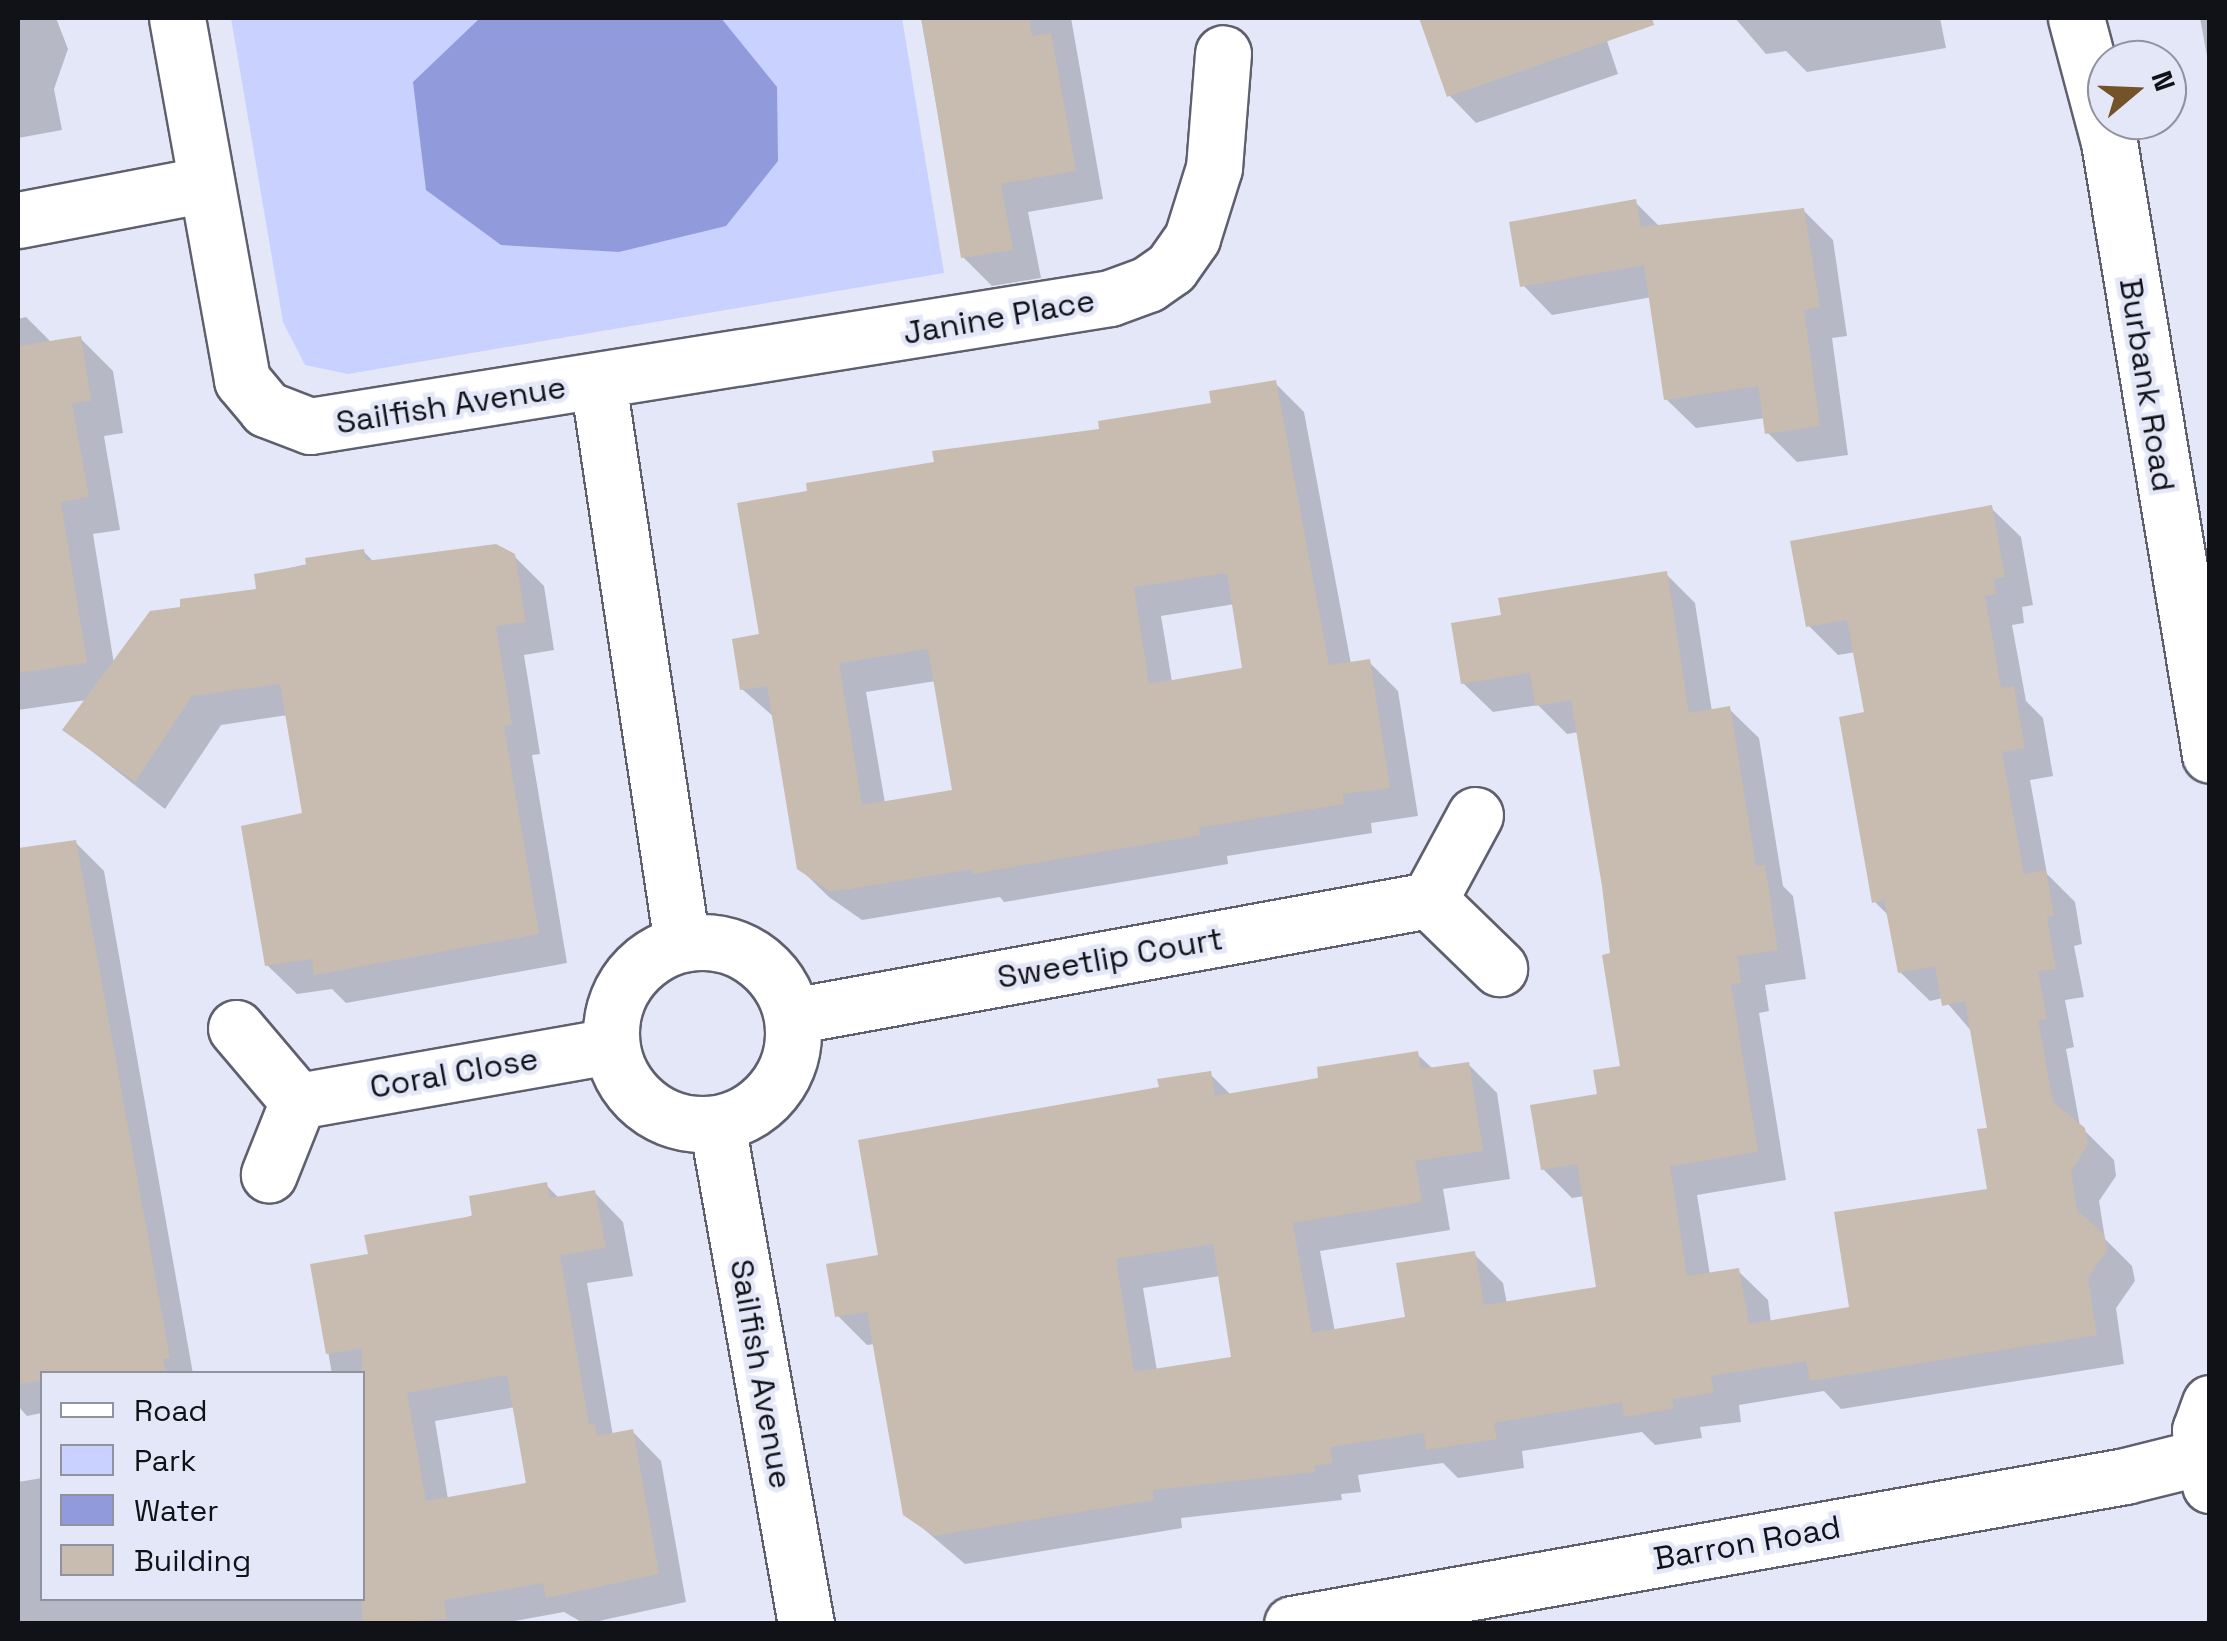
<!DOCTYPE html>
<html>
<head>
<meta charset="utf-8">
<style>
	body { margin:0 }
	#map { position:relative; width:2227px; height:1641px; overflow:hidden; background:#e4e7f7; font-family:"Space Grotesk",sans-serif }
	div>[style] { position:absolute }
	.green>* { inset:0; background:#c9d1fe }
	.water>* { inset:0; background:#919bdb }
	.shadow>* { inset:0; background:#0003 }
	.building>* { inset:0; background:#c7bcaf }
	.roads { filter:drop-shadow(2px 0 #5e606e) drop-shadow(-2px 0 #5e606e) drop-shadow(0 2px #5e606e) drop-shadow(0 -2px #5e606e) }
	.minor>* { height:55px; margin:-27.5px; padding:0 27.5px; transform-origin:27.5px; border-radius:27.5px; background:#fff }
	.minor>.ring { margin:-27.5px; padding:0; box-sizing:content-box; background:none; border:55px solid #fff; border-radius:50% }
	span { translate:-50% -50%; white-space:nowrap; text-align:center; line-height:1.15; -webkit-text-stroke:9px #e4e7f7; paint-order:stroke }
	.street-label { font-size:32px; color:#111218 }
	.frame { position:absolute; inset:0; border:20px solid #111218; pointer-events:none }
	.legend { position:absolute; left:40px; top:1371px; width:325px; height:230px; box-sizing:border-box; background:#e4e7f7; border:2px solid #90929e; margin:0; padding:12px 18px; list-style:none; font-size:30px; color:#111218 }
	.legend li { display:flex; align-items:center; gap:20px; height:50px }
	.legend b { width:50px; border:2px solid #90929e }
	.north { position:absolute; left:2087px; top:40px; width:100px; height:100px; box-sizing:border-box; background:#e4e7f7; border:2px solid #90929e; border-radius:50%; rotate:71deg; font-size:28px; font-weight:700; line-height:40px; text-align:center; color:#111218 }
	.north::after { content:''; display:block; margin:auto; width:35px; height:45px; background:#74532a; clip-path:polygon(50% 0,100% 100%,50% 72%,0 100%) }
</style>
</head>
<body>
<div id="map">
	<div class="green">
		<div style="clip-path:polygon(231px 18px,902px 18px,944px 273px,348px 374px,305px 365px,283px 322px)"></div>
	</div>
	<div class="water">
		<div style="clip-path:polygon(480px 18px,721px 18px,777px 87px,778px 161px,726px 226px,619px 252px,501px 245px,426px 190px,413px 82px)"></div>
	</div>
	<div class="shadow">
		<div style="clip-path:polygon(18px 18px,56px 18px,68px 49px,54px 89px,62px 130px,18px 138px)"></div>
		<div style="clip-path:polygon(921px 18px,1071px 18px,1103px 199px,1028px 212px,1041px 278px,992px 286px,963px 257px)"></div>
		<div style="clip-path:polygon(1422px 18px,1614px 18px,1620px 36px,1607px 41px,1618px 74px,1476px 123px,1449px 95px)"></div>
		<div style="clip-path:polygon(1735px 18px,1940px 18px,1946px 48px,1807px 72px,1786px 51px,1766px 54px)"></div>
		<div style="clip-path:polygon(2200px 18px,2210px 18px,2210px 72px)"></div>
		<div style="clip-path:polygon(1635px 202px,1660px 227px,1803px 210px,1833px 240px,1847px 336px,1832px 338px,1848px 455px,1797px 462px,1768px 433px,1765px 418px,1696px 428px,1666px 399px,1652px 297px,1552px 315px,1523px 285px)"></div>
		<div style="clip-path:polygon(26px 317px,52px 343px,80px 338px,113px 371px,123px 433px,104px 436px,120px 530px,93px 534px,114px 664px,259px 591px,256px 576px,363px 551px,374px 562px,514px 556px,544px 586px,554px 650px,524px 655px,540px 754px,532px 755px,567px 963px,346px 1003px,332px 989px,297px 994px,267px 965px,305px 814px,288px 715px,221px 725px,165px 809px,65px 730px,87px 700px,18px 710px,18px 319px)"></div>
		<div style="clip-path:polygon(evenodd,1275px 383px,1304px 412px,1351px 664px,1369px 662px,1398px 691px,1418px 816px,1371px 823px,1372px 833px,1227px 856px,1228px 864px,1004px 902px,1000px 897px,862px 920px,829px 897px,799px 868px,774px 717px,742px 689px,810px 493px,1214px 405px,1275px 383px,1235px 604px,1245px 670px,1172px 682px,1161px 616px,1235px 604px,1275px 383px,936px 681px,955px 792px,885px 803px,866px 692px,936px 681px)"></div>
		<div style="clip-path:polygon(evenodd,1991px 508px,2021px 537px,2033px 605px,2022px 607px,2024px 623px,2012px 625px,2026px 701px,2043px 718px,2053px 776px,2030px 780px,2047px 874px,2075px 902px,2082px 944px,2074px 946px,2084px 997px,2065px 1000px,2074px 1047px,2066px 1049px,2080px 1126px,2114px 1160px,2116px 1176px,2099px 1201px,2105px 1239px,2132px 1266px,2135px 1281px,2116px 1308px,2124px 1364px,1841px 1409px,1824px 1391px,1739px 1405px,1741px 1422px,1700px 1427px,1702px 1438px,1655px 1445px,1642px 1432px,1522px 1451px,1524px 1468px,1458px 1478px,1443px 1463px,1358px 1475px,1361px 1492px,1341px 1494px,1342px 1500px,1181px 1518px,1182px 1528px,965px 1564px,906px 1514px,875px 1344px,867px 1345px,838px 1316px,881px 1257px,1162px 1089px,1210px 1074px,1231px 1095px,1321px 1080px,1417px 1054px,1433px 1069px,1468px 1064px,1497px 1093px,1510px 1179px,1443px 1189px,1450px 1230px,1320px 1251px,1335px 1332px,1408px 1320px,1474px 1254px,1503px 1283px,1507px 1304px,1599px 1289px,1585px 1196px,1572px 1198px,1543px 1169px,1623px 1068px,1613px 954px,1579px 732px,1567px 734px,1538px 705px,1493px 712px,1463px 683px,1503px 617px,1666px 574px,1695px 603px,1712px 712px,1729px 709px,1759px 738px,1783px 886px,1793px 896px,1806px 979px,1765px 985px,1769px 1011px,1759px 1013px,1786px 1180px,1697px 1195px,1710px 1275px,1738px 1271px,1768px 1300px,1771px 1323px,1851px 1309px,1990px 1191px,1990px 1130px,1973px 1033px,1943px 998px,1930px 1001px,1900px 972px,1890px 917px,1874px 901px,1867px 714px,1856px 652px,1838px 655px,1809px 626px,1991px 508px,1220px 1276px,1234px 1359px,1157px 1371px,1143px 1288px,1220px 1276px)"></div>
		<div style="clip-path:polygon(75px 842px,104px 871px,193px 1374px,42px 1374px,42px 1413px,27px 1416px,18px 1406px,18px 1032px,26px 1031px,18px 977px,18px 851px)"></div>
		<div style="clip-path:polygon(evenodd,546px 1185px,560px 1199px,595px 1193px,623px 1222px,633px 1276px,587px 1283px,613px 1436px,633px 1432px,661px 1461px,686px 1602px,585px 1624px,564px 1612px,498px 1624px,18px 1624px,18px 1482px,42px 1478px,42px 1598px,362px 1598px,362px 1374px,332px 1374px,313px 1266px,370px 1257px,546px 1185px,515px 1407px,529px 1485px,448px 1499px,435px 1421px,515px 1407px)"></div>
	</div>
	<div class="building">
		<div style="clip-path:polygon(922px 18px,1029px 18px,1032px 36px,1051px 33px,1076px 171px,1001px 184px,1013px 250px,961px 258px)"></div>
		<div style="clip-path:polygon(1419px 18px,1652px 18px,1654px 25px,1447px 97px)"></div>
		<div style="clip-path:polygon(1636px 199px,1641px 227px,1804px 208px,1820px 307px,1804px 310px,1820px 426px,1765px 434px,1758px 386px,1664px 400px,1644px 265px,1520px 287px,1509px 222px)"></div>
		<div style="clip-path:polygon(81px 336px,91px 401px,72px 403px,89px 497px,61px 502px,87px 663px,18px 673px,18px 346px)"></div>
		<div style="clip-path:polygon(evenodd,1276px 380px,1329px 665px,1370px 659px,1390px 788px,1343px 794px,1344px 804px,1199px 828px,1200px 835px,973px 874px,972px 869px,831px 892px,797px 869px,767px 686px,740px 690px,732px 639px,759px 634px,737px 503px,807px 491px,806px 483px,934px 462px,932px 451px,1099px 429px,1098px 421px,1211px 403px,1209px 391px,1276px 380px,1227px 573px,1242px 668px,1149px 684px,1134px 587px,1227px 573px,1276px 380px,928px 649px,952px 790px,862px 805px,839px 663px,928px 649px)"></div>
		<div style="clip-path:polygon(evenodd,1992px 505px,2005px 577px,1994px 579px,1996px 594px,1985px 596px,2001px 688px,2014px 686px,2025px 748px,2002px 752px,2024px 874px,2046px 870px,2054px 915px,2047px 917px,2056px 969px,2038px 971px,2047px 1019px,2038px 1020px,2053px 1102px,2085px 1128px,2088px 1145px,2071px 1171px,2077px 1210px,2104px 1234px,2107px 1251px,2088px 1278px,2097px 1335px,1810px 1381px,1806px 1361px,1711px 1376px,1714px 1393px,1672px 1399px,1674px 1409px,1624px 1417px,1622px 1402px,1494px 1423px,1497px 1439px,1426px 1450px,1424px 1433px,1330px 1447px,1333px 1463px,1314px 1466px,1315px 1472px,1153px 1490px,1154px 1500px,934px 1536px,903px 1515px,867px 1312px,835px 1317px,826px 1264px,878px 1255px,858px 1140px,1159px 1087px,1157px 1079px,1211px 1071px,1215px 1096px,1318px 1078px,1317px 1067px,1418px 1051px,1421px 1069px,1469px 1062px,1483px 1151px,1415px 1161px,1422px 1202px,1293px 1223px,1312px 1333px,1405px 1317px,1396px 1263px,1475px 1251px,1484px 1305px,1596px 1287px,1577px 1164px,1541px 1170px,1530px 1105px,1597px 1094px,1593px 1070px,1620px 1066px,1602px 955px,1610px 953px,1602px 886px,1571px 700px,1535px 706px,1530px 673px,1461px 684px,1451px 623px,1501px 615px,1498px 598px,1667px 571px,1689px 713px,1730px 706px,1756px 866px,1765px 865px,1778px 950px,1737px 956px,1741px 983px,1731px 984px,1758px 1152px,1670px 1166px,1687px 1276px,1739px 1268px,1749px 1324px,1849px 1307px,1834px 1212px,1987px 1189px,1977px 1129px,1987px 1128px,1965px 1001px,1942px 1006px,1935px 966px,1898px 973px,1884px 900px,1872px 903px,1839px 717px,1864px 712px,1847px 620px,1806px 627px,1790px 541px,1992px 505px,1213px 1244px,1231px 1357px,1134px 1372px,1116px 1259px,1213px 1244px)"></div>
		<div style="clip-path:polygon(496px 544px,515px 554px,526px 622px,496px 626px,512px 725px,504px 726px,539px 934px,314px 975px,312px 959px,265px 966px,241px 826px,302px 813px,280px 684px,192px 696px,135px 782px,62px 730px,150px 611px,180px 607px,180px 599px,256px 589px,254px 574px,306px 565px,305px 558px,364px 549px,366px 561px)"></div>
		<div style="clip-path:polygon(76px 840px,170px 1358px,163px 1359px,166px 1374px,42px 1374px,42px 1380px,18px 1384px,18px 848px)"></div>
		<div style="clip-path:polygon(evenodd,547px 1182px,550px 1198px,595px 1190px,606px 1248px,560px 1255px,589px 1425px,595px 1424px,597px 1436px,633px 1429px,659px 1574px,546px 1598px,543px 1583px,444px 1600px,447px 1619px,362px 1624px,362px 1348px,326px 1354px,310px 1264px,368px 1254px,364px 1235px,472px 1216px,469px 1196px,547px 1182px,507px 1375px,526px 1483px,426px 1501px,407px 1393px,507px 1375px)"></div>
	</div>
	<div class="roads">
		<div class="minor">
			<div style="left:177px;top:18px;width:368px;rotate:79.8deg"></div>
			<div style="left:242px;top:380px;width:38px;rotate:50deg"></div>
			<div style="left:266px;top:409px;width:47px;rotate:21.1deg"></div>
			<div style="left:310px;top:426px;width:810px;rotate:-9.09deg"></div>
			<div style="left:1110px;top:298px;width:40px;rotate:-20.2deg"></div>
			<div style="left:1148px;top:284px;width:28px;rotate:-35deg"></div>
			<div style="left:1171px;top:268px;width:37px;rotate:-55deg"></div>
			<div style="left:1192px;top:238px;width:73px;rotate:-72.6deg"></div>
			<div style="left:1214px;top:168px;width:115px;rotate:-85.5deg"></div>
			<div style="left:2076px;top:18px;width:128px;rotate:75.1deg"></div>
			<div style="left:2109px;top:142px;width:621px;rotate:80.64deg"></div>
			<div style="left:18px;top:220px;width:191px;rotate:-10.8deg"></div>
			<div style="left:598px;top:382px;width:568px;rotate:81.5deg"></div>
			<div style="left:1475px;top:815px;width:97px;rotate:118.4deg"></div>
			<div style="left:1429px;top:900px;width:98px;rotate:44.2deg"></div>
			<div class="ring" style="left:611px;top:942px;width:127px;height:127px"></div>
			<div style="left:792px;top:1016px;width:647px;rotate:-10.32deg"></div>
			<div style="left:236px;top:1028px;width:96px;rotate:49.7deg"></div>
			<div style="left:298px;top:1101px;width:79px;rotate:111.7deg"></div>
			<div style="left:298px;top:1101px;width:318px;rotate:-10deg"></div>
			<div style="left:717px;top:1124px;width:508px;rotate:79.91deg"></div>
			<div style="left:2210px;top:1403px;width:29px;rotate:110deg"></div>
			<div style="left:2200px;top:1430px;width:56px;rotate:79.7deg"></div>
			<div style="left:1292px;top:1624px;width:846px;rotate:-10.07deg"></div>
			<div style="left:2125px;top:1476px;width:78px;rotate:-14deg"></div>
		</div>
	</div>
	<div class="street-label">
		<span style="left:999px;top:317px;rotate:-10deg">Janine Place</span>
		<span style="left:2147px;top:385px;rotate:81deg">Burbank Road</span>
		<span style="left:451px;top:405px;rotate:-9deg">Sailfish Avenue</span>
		<span style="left:1110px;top:958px;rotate:-10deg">Sweetlip Court</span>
		<span style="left:454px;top:1073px;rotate:-10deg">Coral Close</span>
		<span style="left:761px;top:1374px;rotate:80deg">Sailfish Avenue</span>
		<span style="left:1747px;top:1543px;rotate:-10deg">Barron Road</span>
	</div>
	<div class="frame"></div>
	<ul class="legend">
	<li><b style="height:12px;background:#fff"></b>Road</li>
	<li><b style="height:28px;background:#c9d1fe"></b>Park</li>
	<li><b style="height:28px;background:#919bdb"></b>Water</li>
	<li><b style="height:28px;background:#c7bcaf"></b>Building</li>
	</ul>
	<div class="north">N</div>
</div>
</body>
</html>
